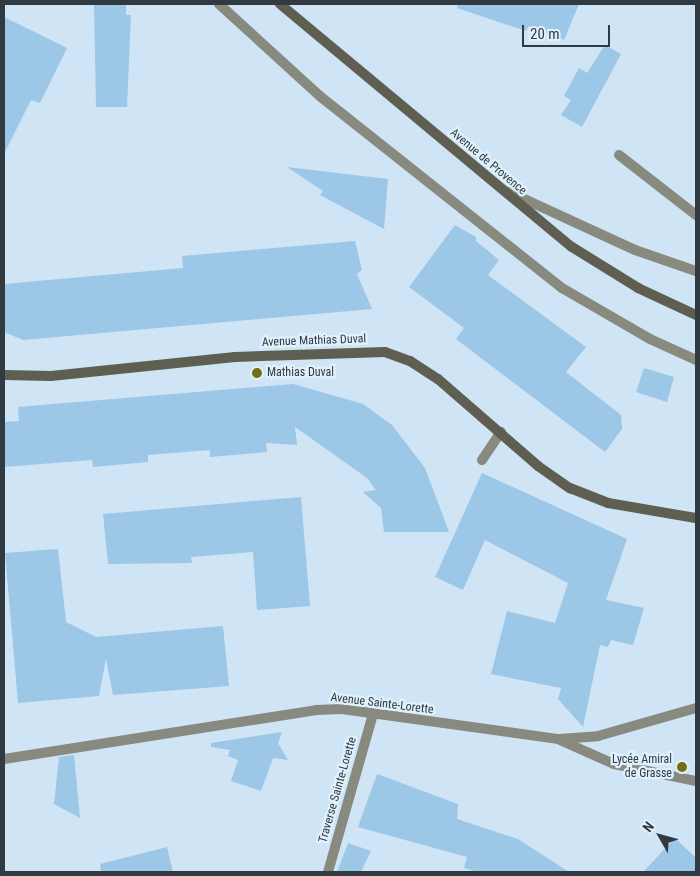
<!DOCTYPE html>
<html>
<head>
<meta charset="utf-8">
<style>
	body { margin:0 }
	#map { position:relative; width:700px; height:876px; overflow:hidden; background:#cfe4f5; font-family:"Roboto Condensed",sans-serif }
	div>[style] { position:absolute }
	.building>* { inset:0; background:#9dc7e7 }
	.pedestrian>* { height:10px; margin:-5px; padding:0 5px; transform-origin:5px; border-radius:5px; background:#88897f }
	.minor>* { height:10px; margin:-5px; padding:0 5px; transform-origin:5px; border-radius:5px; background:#88897f }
	.secondary>* { height:10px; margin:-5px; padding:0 5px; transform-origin:5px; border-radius:5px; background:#5f5f51 }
	.dots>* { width:14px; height:14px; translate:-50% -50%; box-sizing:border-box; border:2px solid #e0f1fe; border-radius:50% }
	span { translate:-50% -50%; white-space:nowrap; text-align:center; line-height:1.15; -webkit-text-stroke:4.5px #e0f1fe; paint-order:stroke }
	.street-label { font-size:12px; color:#313a40 }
	.poi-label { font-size:12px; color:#313a40 }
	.left { translate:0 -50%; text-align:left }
	.right { translate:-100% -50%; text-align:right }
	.frame { position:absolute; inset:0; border:5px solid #313a40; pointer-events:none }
	.north { position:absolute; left:635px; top:811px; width:50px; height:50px; -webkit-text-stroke:4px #e0f1fe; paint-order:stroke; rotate:308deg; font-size:14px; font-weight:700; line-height:20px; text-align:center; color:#313a40 }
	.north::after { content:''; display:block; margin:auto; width:18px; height:22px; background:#313a40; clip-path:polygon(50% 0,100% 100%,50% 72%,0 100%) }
	.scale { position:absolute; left:522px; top:25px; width:88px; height:22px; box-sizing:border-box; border:2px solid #313a40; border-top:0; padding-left:6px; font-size:15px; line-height:18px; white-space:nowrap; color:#313a40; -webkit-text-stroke:4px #e0f1fe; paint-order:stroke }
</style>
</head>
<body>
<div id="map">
	<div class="building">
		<div style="clip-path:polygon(94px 4px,126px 4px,126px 15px,131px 15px,127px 107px,96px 107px)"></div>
		<div style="clip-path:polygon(458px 4px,579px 4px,564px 40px,529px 26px,526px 31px,457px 8px)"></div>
		<div style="clip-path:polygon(4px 17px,67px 48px,40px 103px,31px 100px,4px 154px)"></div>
		<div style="clip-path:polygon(605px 45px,621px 54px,582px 127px,561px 115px,571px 100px,564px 96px,579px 68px,587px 73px)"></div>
		<div style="clip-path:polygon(287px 167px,388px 179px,384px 229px,320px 195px,323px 191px)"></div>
		<div style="clip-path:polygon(455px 225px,476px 237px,476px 241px,499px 260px,488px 275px,586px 347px,566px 372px,621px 415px,622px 429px,605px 452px,456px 339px,464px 328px,409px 287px)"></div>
		<div style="clip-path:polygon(355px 241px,362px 270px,357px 274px,372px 309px,23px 340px,4px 332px,4px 284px,183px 268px,182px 256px)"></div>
		<div style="clip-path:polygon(644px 368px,674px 377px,667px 402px,636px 392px)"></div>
		<div style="clip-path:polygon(293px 384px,363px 404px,392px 425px,425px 468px,449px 532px,384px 532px,381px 508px,363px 492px,376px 490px,367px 478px,295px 427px,297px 445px,266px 443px,267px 452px,210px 457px,210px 450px,148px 455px,148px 462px,93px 467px,92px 460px,4px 467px,4px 422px,19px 421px,18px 407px)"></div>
		<div style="clip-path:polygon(482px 473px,627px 539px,606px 600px,644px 608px,633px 645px,611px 640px,608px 647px,600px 645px,583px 727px,558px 699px,561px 688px,491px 674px,507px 611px,555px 623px,568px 583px,485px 540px,463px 590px,435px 577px)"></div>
		<div style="clip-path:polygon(301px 497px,310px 606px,257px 610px,253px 552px,191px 557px,192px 563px,108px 564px,103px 514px)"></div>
		<div style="clip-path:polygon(58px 549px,66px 622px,96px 637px,223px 626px,229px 686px,113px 695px,106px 659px,99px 696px,18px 703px,5px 553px)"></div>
		<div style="clip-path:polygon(282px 732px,278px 743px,288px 760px,273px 758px,261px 791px,231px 781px,238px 760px,228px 756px,230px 750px,211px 747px,211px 743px)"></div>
		<div style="clip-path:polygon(74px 755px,80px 818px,54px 804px,59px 757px)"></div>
		<div style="clip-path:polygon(377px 774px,458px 804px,457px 819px,518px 839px,569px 872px,478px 872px,464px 868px,467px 857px,358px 827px)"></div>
		<div style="clip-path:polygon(675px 838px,696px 858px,696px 872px,643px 872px)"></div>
		<div style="clip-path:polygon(348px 843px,371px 851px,361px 872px,337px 872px)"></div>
		<div style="clip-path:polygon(167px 847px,173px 872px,101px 872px,100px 864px)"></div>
	</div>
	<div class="pedestrian">
		<div style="left:482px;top:460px;width:34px;rotate:-56deg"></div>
		<div style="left:328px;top:872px;width:164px;rotate:-74.1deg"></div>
	</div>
	<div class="minor">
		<div style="left:219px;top:4px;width:138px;rotate:42.4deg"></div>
		<div style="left:321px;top:97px;width:308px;rotate:38.4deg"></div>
		<div style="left:562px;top:288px;width:102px;rotate:30.1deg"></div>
		<div style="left:650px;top:339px;width:51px;rotate:24.5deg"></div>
		<div style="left:619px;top:155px;width:98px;rotate:37.9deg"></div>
		<div style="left:509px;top:192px;width:139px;rotate:24.7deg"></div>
		<div style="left:635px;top:250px;width:65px;rotate:19deg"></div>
		<div style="left:560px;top:740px;width:59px;rotate:24deg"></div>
		<div style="left:614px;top:764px;width:84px;rotate:11.7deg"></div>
		<div style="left:4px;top:759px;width:316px;rotate:-8.9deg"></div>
		<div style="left:316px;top:710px;width:26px;rotate:-2deg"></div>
		<div style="left:342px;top:709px;width:219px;rotate:7.9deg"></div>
		<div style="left:559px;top:739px;width:39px;rotate:-4deg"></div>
		<div style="left:598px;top:736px;width:102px;rotate:-15.9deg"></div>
	</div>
	<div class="secondary">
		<div style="left:280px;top:4px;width:380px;rotate:39.8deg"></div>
		<div style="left:572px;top:247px;width:78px;rotate:31.8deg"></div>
		<div style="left:638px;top:288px;width:64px;rotate:25deg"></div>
		<div style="left:4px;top:375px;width:47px;rotate:1.2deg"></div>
		<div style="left:51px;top:376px;width:185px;rotate:-5.9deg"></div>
		<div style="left:235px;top:357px;width:150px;rotate:-1.9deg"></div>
		<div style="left:385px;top:352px;width:27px;rotate:20deg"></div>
		<div style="left:410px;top:361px;width:33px;rotate:33deg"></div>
		<div style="left:438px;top:379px;width:133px;rotate:41deg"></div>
		<div style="left:538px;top:466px;width:39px;rotate:35deg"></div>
		<div style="left:570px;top:488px;width:41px;rotate:21.5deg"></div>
		<div style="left:608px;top:503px;width:89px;rotate:9.7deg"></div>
	</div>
	<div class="dots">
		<div style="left:257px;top:373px;background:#716f11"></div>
		<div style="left:682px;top:767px;background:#716f11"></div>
	</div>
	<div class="street-label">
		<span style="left:488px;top:162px;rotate:40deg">Avenue de Provence</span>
		<span style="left:314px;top:341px;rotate:-2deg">Avenue Mathias Duval</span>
		<span style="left:382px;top:704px;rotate:7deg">Avenue Sainte-Lorette</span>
		<span style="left:338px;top:790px;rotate:-74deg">Traverse Sainte-Lorette</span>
	</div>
	<div class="poi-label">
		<span class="left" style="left:267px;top:373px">Mathias Duval</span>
		<span class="right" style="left:672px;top:767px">Lycée Amiral<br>de Grasse</span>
	</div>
	<div class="frame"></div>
	<div class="north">N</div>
	<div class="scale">20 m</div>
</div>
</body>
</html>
